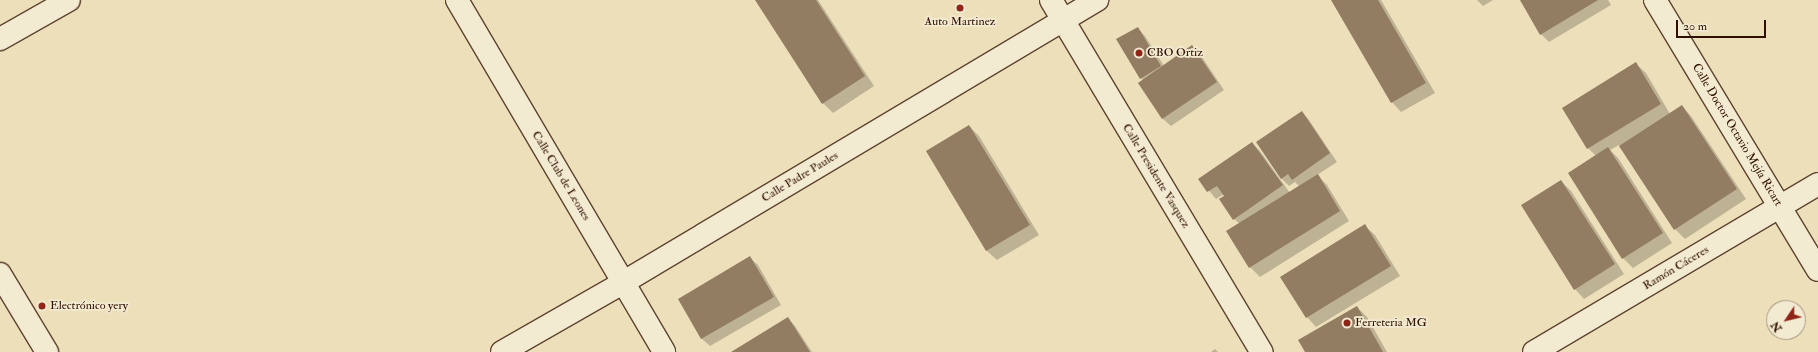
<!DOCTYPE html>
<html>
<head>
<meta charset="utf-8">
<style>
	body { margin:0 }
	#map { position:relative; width:1818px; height:352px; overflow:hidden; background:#eddfba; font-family:"IM FELL Double Pica",serif }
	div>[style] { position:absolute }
	.shadow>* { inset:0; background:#0003 }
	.building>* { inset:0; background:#927c62 }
	.roads { filter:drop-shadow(1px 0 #5e4430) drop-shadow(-1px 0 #5e4430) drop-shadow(0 1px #5e4430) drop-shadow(0 -1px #5e4430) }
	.minor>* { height:22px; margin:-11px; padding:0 11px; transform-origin:11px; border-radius:11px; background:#f3ead2 }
	.tertiary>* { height:22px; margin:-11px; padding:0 11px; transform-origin:11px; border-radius:11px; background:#f3ead2 }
	.dots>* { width:11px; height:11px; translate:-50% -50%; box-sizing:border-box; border:2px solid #f3ead2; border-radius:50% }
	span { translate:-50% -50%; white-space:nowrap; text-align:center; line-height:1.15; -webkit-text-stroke:3.5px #f3ead2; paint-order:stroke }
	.poi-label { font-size:12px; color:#2f1002 }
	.left { translate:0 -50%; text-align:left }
	.street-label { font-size:12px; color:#2f1002 }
	.north { position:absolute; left:1766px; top:300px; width:40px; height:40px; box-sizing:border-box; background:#f3ead2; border:1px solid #a5937f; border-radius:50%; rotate:235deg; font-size:11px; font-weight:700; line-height:16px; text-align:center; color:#2f1002 }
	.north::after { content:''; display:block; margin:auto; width:14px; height:18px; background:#8f2418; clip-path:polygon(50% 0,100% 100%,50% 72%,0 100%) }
	.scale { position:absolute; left:1676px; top:20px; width:90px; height:18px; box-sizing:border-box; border:2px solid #2f1002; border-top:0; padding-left:5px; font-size:12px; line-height:14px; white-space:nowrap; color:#2f1002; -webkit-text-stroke:3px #f3ead2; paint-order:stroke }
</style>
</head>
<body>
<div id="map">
	<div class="shadow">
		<div style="clip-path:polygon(756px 0,818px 0,874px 86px,833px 113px,823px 103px)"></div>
		<div style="clip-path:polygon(1332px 0,1381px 0,1435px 93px,1401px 112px,1392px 102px)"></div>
		<div style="clip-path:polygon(1477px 0,1493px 0,1483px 6px)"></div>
		<div style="clip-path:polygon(1521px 0,1608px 0,1611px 5px,1549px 42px,1541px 34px)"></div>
		<div style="clip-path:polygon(1137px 28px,1145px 36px,1164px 66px,1192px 47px,1200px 54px,1224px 90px,1171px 126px,1163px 119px,1139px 83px,1143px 81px,1118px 40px)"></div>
		<div style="clip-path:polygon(1636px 64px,1646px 73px,1670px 114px,1682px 106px,1691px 116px,1746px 199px,1685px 239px,1675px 229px,1619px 145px,1610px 150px,1618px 158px,1672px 243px,1633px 268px,1623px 258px,1596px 156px,1588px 148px)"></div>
		<div style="clip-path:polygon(1302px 112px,1309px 120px,1337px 162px,1317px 175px,1327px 185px,1349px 221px,1260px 277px,1250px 267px,1240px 224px,1234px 219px,1225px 196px,1224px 194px,1216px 199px,1200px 180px,1252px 143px,1260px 151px,1290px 193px,1300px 187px,1295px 182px,1289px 186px,1281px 178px)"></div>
		<div style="clip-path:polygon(969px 126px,979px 136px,1039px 235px,997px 260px,987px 251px,927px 151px)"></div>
		<div style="clip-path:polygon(1561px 181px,1571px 191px,1624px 274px,1584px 299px,1575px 289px)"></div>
		<div style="clip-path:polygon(1365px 226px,1375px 235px,1400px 276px,1316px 327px,1307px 317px)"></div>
		<div style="clip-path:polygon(750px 258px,758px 265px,781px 305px,710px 346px,702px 339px,679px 299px)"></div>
		<div style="clip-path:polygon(1357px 307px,1367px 317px,1387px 352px,1306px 352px)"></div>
		<div style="clip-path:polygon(788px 318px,795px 326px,812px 352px,733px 352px)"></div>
		<div style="clip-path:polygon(1215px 349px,1218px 352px,1211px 352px)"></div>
	</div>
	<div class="building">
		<div style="clip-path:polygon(755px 0,816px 0,865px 76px,822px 104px)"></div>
		<div style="clip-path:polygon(1331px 0,1378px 0,1426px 83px,1391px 103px)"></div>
		<div style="clip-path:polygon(1520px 0,1598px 0,1540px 35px)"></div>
		<div style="clip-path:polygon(1138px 27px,1161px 66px,1140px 79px,1116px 39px)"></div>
		<div style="clip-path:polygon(1192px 45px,1217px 82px,1162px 119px,1138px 83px)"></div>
		<div style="clip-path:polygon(1636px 62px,1661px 104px,1587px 149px,1562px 108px)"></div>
		<div style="clip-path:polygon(1682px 105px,1737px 189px,1674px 230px,1619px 146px)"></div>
		<div style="clip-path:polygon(1302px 111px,1330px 153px,1292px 180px,1288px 174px,1281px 179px,1256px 142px)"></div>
		<div style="clip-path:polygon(969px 125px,1030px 225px,986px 251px,926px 151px)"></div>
		<div style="clip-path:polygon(1252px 142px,1283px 185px,1233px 220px,1219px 199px,1224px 196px,1217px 186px,1207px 192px,1198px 179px)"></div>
		<div style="clip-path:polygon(1608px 147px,1663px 233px,1622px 259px,1568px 173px)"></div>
		<div style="clip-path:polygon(1318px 174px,1340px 211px,1249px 268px,1226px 231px)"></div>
		<div style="clip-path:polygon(1561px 180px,1615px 264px,1574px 290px,1521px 205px)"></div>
		<div style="clip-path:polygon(1365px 224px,1391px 266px,1306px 318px,1280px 277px)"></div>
		<div style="clip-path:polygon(750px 256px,774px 297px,701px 339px,678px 299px)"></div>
		<div style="clip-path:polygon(1357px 306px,1383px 352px,1305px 352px,1298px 340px)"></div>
		<div style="clip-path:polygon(788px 317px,810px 352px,731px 352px)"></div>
	</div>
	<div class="roads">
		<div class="minor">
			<div style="left:457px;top:0;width:408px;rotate:59.5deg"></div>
			<div style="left:1655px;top:0;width:315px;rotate:58.9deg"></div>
			<div style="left:0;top:39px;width:79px;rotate:-29.5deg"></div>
			<div style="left:0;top:274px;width:91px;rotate:58.9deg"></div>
			<div style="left:502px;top:352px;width:141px;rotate:-29.8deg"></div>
			<div style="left:624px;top:282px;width:551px;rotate:-30.8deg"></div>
			<div style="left:1534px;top:352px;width:330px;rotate:-30.6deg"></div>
		</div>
		<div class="tertiary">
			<div style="left:1051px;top:0;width:410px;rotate:59.1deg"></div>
		</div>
	</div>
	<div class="dots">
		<div style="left:960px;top:8px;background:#8f2418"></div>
		<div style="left:1139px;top:53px;background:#8f2418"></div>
		<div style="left:42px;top:306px;background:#8f2418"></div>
		<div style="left:1347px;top:323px;background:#8f2418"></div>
	</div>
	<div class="poi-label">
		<span style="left:960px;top:22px">Auto Martinez</span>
		<span class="left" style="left:1147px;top:53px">CBO Ortiz</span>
		<span class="left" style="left:50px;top:306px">Electrónico yery</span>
		<span class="left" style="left:1355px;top:323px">Ferreteria MG</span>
	</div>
	<div class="street-label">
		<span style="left:1737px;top:135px;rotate:59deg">Calle Doctor Octavio Mejía Ricart</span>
		<span style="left:561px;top:176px;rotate:59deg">Calle Club de Leones</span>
		<span style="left:1156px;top:176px;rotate:59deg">Calle Presidente Vasquez</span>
		<span style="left:800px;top:177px;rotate:-31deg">Calle Padre Paules</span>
		<span style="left:1676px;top:268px;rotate:-31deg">Ramón Cáceres</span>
	</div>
	<div class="north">N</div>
	<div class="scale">20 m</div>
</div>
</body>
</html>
